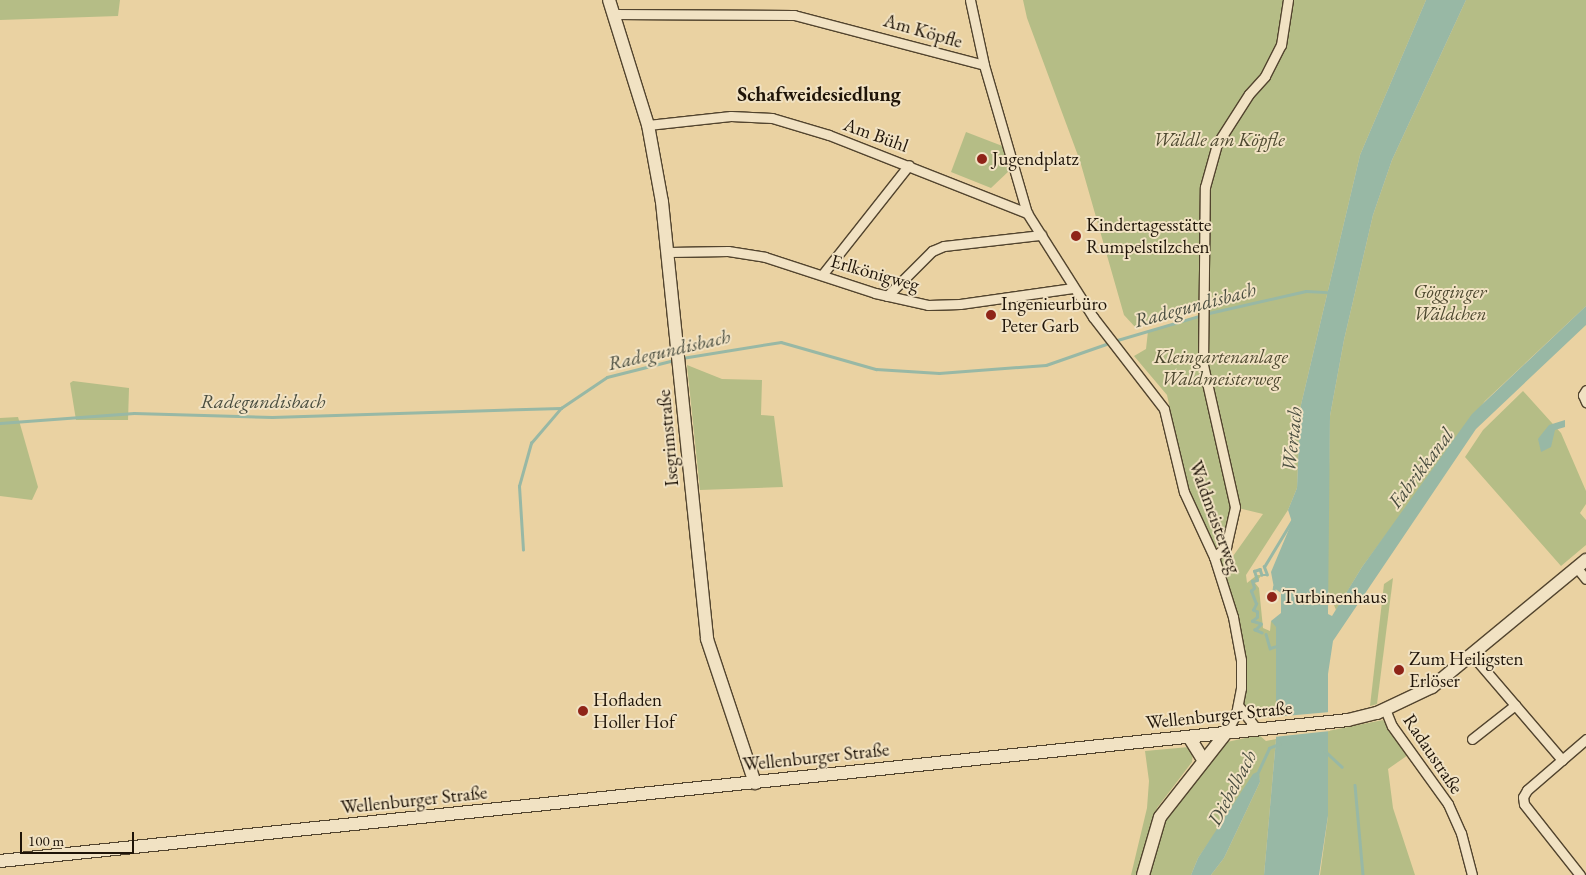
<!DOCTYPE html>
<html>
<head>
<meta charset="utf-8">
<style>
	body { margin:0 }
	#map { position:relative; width:1586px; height:875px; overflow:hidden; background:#ead2a2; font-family:"EB Garamond",serif }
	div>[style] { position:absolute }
	.green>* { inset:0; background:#b5bd86 }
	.water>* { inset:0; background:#98b8a5 }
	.pier>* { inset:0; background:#ead2a2 }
	.stream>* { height:2.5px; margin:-1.25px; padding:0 1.25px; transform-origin:1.25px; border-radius:1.25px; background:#98b8a5 }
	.roads { filter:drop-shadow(1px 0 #52442e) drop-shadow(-1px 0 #52442e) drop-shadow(0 1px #52442e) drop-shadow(0 -1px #52442e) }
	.street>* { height:9px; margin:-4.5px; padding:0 4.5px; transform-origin:4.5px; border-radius:4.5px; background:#f1e2c3 }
	.secondary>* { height:12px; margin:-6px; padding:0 6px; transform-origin:6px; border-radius:6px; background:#f1e2c3 }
	.dots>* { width:14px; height:14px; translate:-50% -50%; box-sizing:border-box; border:2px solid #f1e2c3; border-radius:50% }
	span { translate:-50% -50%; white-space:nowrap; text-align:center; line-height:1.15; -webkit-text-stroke:4px #f1e2c3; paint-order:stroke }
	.street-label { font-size:19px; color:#1f1408 }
	.park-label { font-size:19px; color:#4c472e; font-style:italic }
	.poi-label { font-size:19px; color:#1f1408 }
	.left { translate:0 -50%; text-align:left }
	.neighbourhood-label { font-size:20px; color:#1f1408; font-weight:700 }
	.water-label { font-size:20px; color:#494d3f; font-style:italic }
	.scale { position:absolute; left:20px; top:832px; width:114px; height:22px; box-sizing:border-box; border:2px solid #1f1408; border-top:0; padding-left:6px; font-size:15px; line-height:18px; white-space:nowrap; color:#1f1408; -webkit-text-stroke:4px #f1e2c3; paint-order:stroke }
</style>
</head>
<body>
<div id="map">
	<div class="green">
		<div style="clip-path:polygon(0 0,120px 0,118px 16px,0 20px)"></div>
		<div style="clip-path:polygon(1023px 0,1426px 0,1360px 155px,1300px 409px,1297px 488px,1288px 510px,1246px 575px,1247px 583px,1257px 575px,1262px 575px,1255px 583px,1259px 588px,1263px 628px,1270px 631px,1271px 621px,1276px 623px,1276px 717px,1251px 719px,1242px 706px,1244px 688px,1219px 559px,1226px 553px,1231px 559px,1263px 514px,1234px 507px,1227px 539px,1213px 550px,1188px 492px,1167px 395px,1134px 356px,1146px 349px,1148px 331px,1208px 313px,1200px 311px,1136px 328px,1124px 315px,1080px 161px,1027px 18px)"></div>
		<div style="clip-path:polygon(1466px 0,1586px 0,1586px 306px,1485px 401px,1362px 567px,1336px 610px,1332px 600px,1329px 600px,1327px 579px,1330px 416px,1344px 340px,1373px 215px,1392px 160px)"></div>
		<div style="clip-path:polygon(966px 132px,1005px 147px,1010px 170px,991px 188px,951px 172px)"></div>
		<div style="clip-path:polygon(687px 365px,722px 379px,762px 380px,761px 415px,774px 416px,783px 487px,700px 490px)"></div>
		<div style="clip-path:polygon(73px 381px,129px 388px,128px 420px,76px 420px,70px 383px)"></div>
		<div style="clip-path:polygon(1523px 391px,1561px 433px,1586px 491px,1586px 504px,1580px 513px,1586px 520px,1586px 545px,1561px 566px,1465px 457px,1483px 430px)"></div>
		<div style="clip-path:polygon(18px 417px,38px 487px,32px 500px,0 496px,0 418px)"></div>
		<div style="clip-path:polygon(1393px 578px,1377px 704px,1370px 706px,1384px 584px)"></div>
		<div style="clip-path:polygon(1383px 720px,1408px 755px,1388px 769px,1393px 808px,1415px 875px,1320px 875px,1328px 816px,1328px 731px)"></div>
		<div style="clip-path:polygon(1259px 735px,1266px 741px,1276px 739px,1264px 875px,1211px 875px,1224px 858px,1260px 782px,1258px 771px,1198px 858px,1191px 875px,1147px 875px,1160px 828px,1207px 764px,1227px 742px)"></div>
		<div style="clip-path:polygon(1189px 747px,1193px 753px,1192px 762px,1157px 808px,1138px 875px,1131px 875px,1147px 808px,1149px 781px,1145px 751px)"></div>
	</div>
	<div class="water">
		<div style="clip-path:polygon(1426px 0,1466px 0,1392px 160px,1373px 215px,1344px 340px,1330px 416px,1328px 614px,1332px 616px,1362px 567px,1472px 414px,1586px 306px,1586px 325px,1476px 429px,1333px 641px,1328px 674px,1328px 816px,1319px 875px,1264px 875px,1276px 739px,1276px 627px,1271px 621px,1281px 613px,1281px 593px,1274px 588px,1271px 572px,1292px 522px,1288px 510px,1297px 488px,1300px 409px,1360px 155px)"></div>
		<div style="clip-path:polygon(1565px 420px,1565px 427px,1555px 430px,1551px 447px,1541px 452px,1538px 439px,1541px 435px,1549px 425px)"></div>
		<div style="clip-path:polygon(1259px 771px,1260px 782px,1224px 858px,1211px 875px,1191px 875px,1198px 858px,1253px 774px)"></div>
	</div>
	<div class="pier">
		<div style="clip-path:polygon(1330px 712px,1330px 731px,1274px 737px,1274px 717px)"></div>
	</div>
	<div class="stream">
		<div style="left:1114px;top:341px;width:99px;rotate:-16.4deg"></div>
		<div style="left:1209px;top:313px;width:99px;rotate:-12.8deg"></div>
		<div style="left:1306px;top:291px;width:21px;rotate:3deg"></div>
		<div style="left:682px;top:358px;width:100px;rotate:-9.2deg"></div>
		<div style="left:781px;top:342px;width:99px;rotate:15.9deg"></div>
		<div style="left:876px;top:369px;width:63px;rotate:3.6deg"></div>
		<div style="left:939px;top:373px;width:107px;rotate:-4.3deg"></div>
		<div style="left:1046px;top:365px;width:67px;rotate:-19.2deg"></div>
		<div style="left:0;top:423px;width:134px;rotate:-4.3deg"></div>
		<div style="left:134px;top:413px;width:138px;rotate:1.7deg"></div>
		<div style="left:272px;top:417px;width:289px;rotate:-1.8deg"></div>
		<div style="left:561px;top:408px;width:55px;rotate:-34deg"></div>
		<div style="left:607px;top:377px;width:69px;rotate:-14.2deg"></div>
		<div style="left:523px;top:550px;width:64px;rotate:-93.6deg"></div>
		<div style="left:519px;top:486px;width:45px;rotate:-74.4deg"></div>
		<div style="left:531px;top:443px;width:46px;rotate:-49.4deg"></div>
		<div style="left:1273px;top:595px;width:8px;rotate:-83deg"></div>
		<div style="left:1262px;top:633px;width:8px;rotate:-157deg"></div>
		<div style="left:1255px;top:630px;width:8px;rotate:-45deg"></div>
		<div style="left:1261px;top:624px;width:9px;rotate:-162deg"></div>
		<div style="left:1252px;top:621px;width:6px;rotate:-39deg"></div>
		<div style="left:1257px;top:617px;width:5px;rotate:-90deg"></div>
		<div style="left:1257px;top:612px;width:4px;rotate:-153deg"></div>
		<div style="left:1253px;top:610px;width:7px;rotate:-63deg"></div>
		<div style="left:1256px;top:604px;width:14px;rotate:-111deg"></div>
		<div style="left:1251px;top:591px;width:4px;rotate:-45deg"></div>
		<div style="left:1254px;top:588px;width:7px;rotate:-106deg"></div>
		<div style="left:1252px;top:581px;width:5px;rotate:-11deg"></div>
		<div style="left:1257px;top:580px;width:9px;rotate:-108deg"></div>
		<div style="left:1254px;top:571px;width:6px;rotate:-18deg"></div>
		<div style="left:1260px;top:569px;width:6px;rotate:72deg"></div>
		<div style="left:1262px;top:575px;width:5px"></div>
		<div style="left:1267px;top:575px;width:9px;rotate:-111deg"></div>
		<div style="left:1264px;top:567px;width:56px;rotate:-58.9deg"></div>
		<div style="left:1266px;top:634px;width:15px;rotate:74deg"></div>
		<div style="left:1270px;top:648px;width:7px;rotate:-16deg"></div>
		<div style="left:1325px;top:751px;width:23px;rotate:43deg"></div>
		<div style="left:1258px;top:772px;width:26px;rotate:-65deg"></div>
		<div style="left:1269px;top:748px;width:11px;rotate:-22deg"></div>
		<div style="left:1355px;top:785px;width:90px;rotate:84.9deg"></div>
	</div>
	<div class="roads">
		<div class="street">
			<div style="left:970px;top:0;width:66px;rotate:77.8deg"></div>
			<div style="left:984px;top:65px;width:154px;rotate:73.8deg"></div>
			<div style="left:1027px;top:213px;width:123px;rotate:57.6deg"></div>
			<div style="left:1093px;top:317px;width:116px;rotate:52.3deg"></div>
			<div style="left:1164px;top:409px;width:85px;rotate:76.5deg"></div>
			<div style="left:1184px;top:492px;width:72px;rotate:65.2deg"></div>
			<div style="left:1214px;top:557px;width:63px;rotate:72.4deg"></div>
			<div style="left:1233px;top:617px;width:44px;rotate:79.5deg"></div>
			<div style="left:1241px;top:660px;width:28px;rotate:90deg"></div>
			<div style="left:1241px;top:688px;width:26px;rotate:101deg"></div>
			<div style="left:1236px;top:714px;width:21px;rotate:118deg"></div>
			<div style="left:614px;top:14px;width:180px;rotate:0.3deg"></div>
			<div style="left:794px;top:15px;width:196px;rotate:14.7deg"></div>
			<div style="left:648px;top:125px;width:83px;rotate:-6.2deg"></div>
			<div style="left:731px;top:116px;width:41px;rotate:2.8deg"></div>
			<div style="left:772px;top:118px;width:59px;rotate:16.6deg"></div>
			<div style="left:829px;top:135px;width:213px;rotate:21.5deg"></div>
			<div style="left:669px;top:252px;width:59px;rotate:-1deg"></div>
			<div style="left:728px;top:251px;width:37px;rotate:9deg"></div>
			<div style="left:765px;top:257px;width:116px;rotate:18.1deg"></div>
			<div style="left:875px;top:293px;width:54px;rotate:12.8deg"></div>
			<div style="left:928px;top:305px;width:32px;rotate:-2deg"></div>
			<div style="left:960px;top:304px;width:114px;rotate:-8.1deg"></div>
			<div style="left:822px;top:275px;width:140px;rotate:-51.7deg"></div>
			<div style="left:887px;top:296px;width:64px;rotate:-45deg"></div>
			<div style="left:932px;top:251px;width:13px;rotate:-23deg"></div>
			<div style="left:944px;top:246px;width:98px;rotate:-6.5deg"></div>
			<div style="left:1586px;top:390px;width:6px;rotate:121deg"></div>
			<div style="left:1583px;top:395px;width:8px;rotate:67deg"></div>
			<div style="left:1214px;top:557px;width:16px;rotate:-40deg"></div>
			<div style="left:1226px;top:547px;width:41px;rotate:-77.3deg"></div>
			<div style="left:1235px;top:507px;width:146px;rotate:-102.7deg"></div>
			<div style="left:1203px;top:365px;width:178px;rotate:-89.4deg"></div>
			<div style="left:1205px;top:187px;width:45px;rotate:-74.4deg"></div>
			<div style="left:1217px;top:144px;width:59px;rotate:-57.4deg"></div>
			<div style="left:1249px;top:94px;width:24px;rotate:-48deg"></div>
			<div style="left:1265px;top:76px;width:35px;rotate:-63deg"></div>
			<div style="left:1281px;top:45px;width:46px;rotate:-81.2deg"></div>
			<div style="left:1577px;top:568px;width:14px;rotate:51deg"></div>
			<div style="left:1473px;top:656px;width:137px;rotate:49.4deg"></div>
			<div style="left:1238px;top:705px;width:31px;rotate:52deg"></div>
			<div style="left:1385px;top:709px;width:18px;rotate:68deg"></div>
			<div style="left:1392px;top:726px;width:96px;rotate:54.3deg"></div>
			<div style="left:1448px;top:804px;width:32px;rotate:66deg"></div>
			<div style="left:1461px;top:833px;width:43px;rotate:75.3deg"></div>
			<div style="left:1472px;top:739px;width:55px;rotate:-38.3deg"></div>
			<div style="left:1580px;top:875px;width:90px;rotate:-128.3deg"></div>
			<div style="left:1524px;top:804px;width:7px;rotate:-98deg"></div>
			<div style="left:1523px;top:797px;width:8px;rotate:-60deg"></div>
			<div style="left:1527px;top:790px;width:78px;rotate:-40.8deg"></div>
		</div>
		<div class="secondary">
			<div style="left:609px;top:0;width:131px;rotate:72.7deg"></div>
			<div style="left:648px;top:125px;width:78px;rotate:79.7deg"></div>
			<div style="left:662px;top:202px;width:439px;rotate:84.1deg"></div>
			<div style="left:707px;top:639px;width:152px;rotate:71.6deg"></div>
			<div style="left:1189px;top:737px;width:28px;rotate:58deg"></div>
			<div style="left:0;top:861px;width:1355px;rotate:-5.97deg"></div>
			<div style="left:1348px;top:720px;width:30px;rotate:-14deg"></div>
			<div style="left:1377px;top:713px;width:61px;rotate:-25.3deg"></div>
			<div style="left:1432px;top:687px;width:200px;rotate:-39.5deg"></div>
			<div style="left:1143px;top:875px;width:60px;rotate:-73.7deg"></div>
			<div style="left:1160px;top:817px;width:107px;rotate:-51.8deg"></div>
		</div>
	</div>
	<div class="dots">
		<div style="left:982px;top:159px;background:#8f2418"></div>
		<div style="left:1076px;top:236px;background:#8f2418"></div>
		<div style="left:991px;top:315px;background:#8f2418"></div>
		<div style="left:1272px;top:597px;background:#8f2418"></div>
		<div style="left:1399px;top:670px;background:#8f2418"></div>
		<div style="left:583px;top:711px;background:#8f2418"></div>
	</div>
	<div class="street-label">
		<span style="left:923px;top:31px;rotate:16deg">Am Köpfle</span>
		<span style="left:876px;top:135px;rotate:20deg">Am Bühl</span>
		<span style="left:875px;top:273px;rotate:16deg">Erlkönigweg</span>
		<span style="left:668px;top:438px;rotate:-95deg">Isegrimstraße</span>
		<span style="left:1215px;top:517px;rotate:70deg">Waldmeisterweg</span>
		<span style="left:1219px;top:715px;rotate:-6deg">Wellenburger Straße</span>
		<span style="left:1433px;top:754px;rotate:56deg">Radaustraße</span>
		<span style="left:816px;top:757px;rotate:-6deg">Wellenburger Straße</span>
		<span style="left:414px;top:800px;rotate:-6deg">Wellenburger Straße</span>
	</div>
	<div class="park-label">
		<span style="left:1219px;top:140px">Wäldle am Köpfle</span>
		<span style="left:1450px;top:303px">Gögginger<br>Wäldchen</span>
		<span style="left:1221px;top:368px">Kleingartenanlage<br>Waldmeisterweg</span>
	</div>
	<div class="poi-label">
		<span class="left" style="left:992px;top:159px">Jugendplatz</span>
		<span class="left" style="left:1086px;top:236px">Kindertagesstätte<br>Rumpelstilzchen</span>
		<span class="left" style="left:1001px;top:315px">Ingenieurbüro<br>Peter Garb</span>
		<span class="left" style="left:1282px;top:597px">Turbinenhaus</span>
		<span class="left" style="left:1409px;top:670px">Zum Heiligsten<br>Erlöser</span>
		<span class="left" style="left:593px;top:711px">Hofladen<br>Holler Hof</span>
	</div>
	<div class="neighbourhood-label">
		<span style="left:819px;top:94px">Schafweidesiedlung</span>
	</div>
	<div class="water-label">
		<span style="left:1195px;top:305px;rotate:-15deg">Radegundisbach</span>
		<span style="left:669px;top:350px;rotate:-13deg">Radegundisbach</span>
		<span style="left:263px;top:401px">Radegundisbach</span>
		<span style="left:1292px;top:439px;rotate:-84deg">Wertach</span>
		<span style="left:1421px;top:468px;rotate:-53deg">Fabrikkanal</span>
		<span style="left:1232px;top:788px;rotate:-62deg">Diebelbach</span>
	</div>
	<div class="scale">100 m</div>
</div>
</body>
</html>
